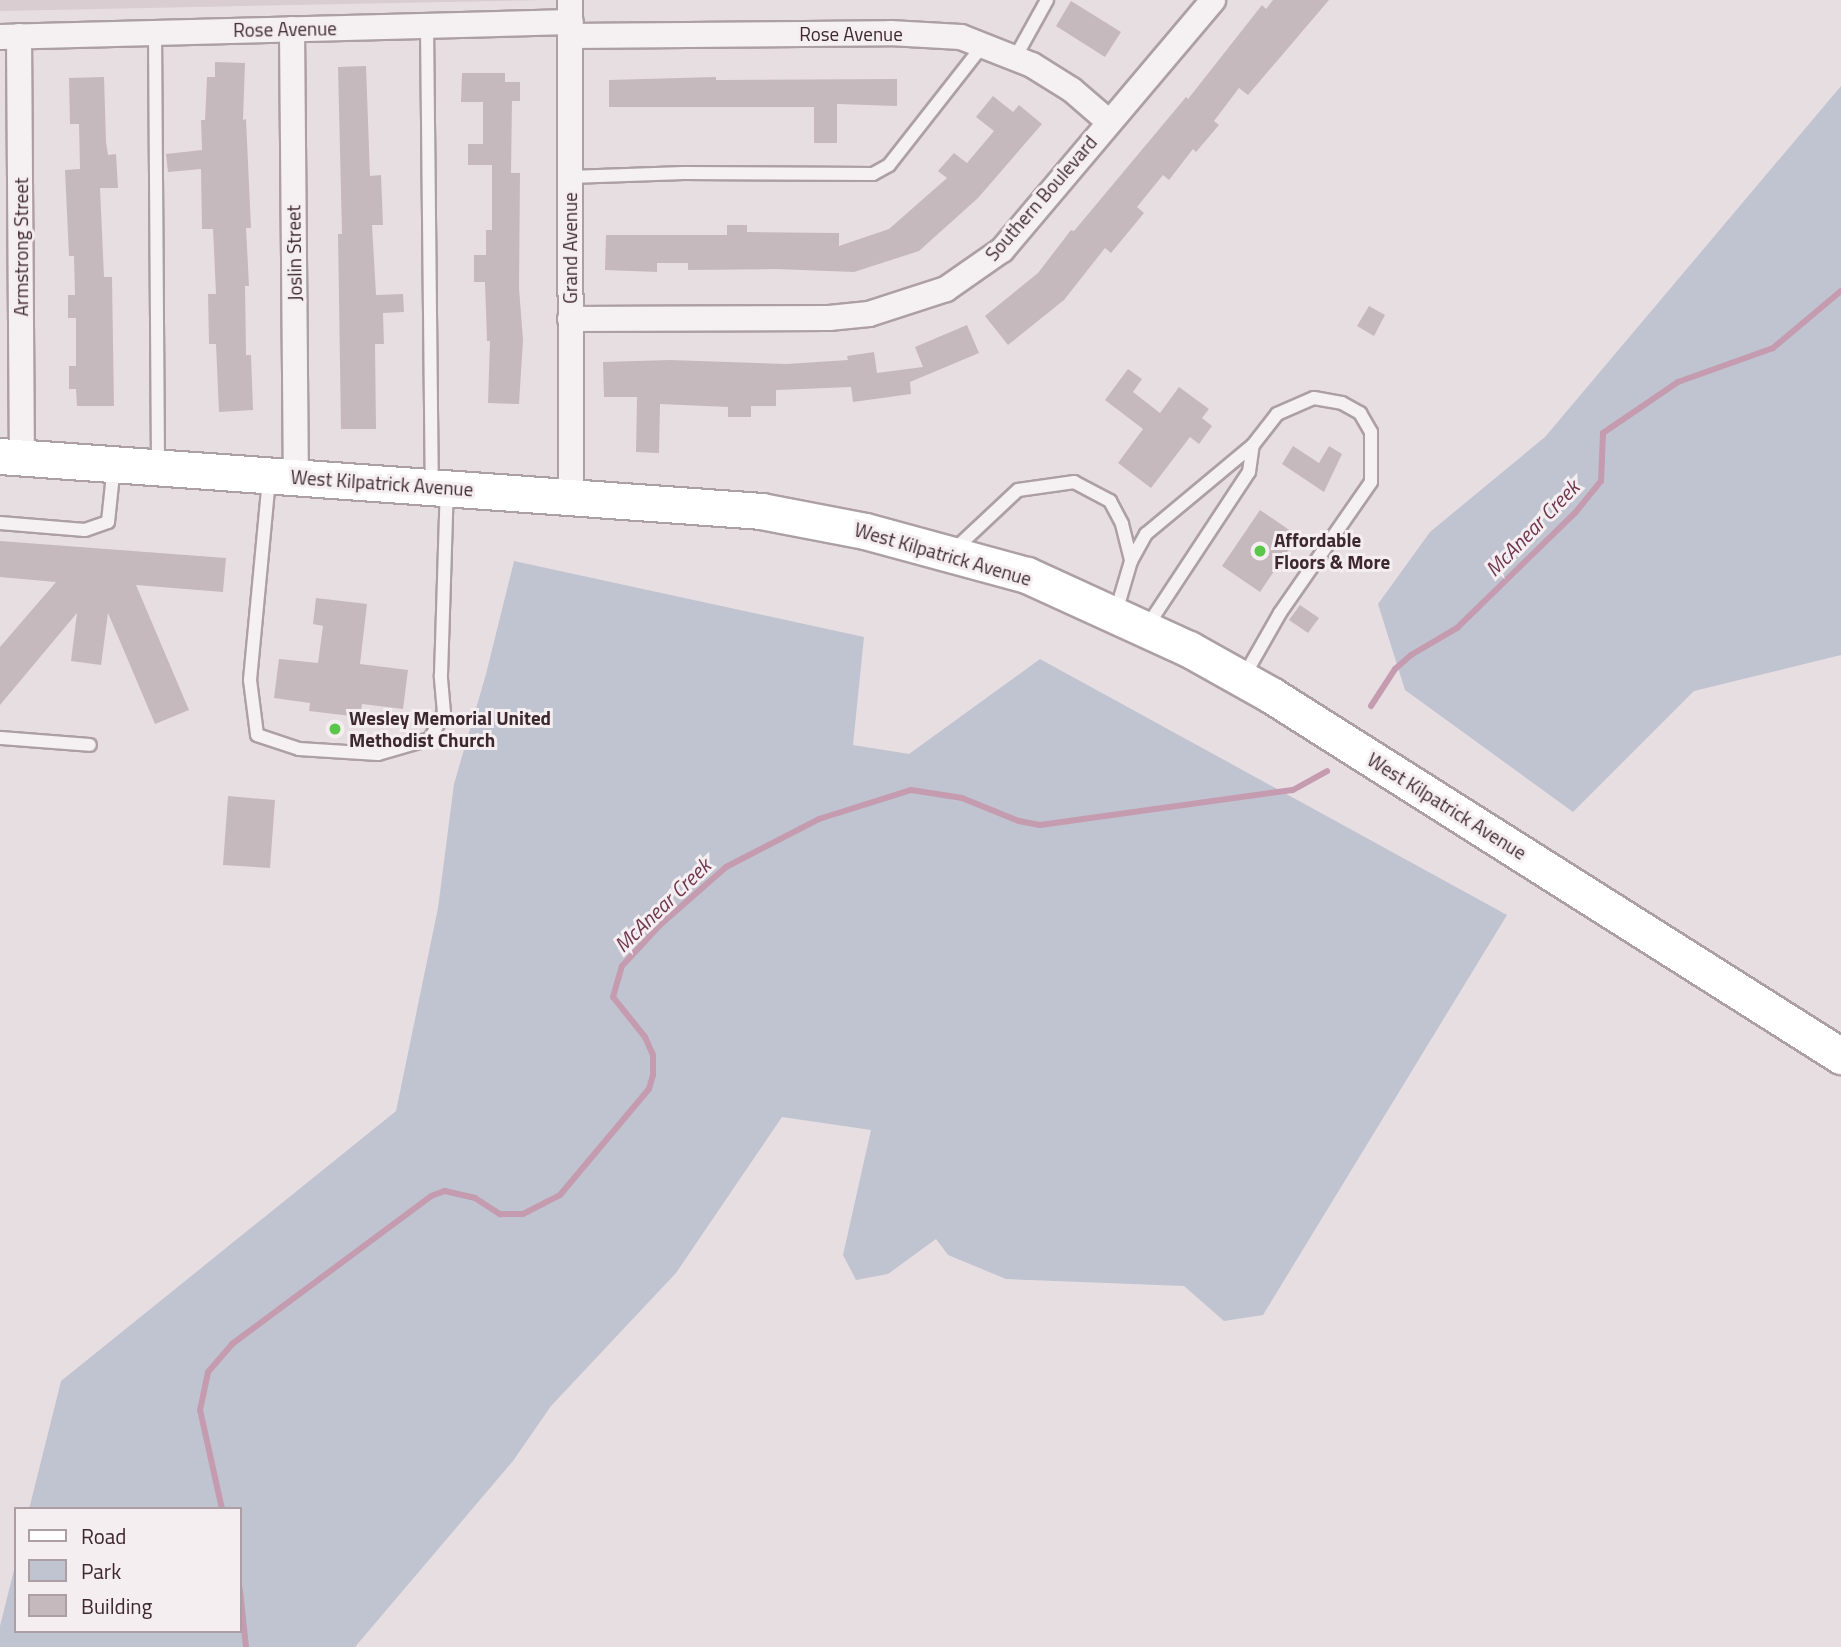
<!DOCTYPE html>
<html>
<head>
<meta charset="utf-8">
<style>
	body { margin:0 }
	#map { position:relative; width:1841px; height:1647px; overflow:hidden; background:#e7dee2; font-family:"Titillium Web",sans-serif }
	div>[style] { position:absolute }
	.built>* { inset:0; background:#d9cdd1 }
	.green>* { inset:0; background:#c0c4d0 }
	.stream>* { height:6px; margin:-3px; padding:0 3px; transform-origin:3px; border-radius:3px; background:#c59baf }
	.building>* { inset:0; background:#c6b9be }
	.roads { filter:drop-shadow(2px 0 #ada0a5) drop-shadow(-2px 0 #ada0a5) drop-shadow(0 2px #ada0a5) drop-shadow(0 -2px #ada0a5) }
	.service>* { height:12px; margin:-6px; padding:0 6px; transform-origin:6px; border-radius:6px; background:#f5f1f2 }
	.minor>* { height:24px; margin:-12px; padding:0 12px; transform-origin:12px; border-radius:12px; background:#f5f1f2 }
	.secondary>* { height:35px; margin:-17.5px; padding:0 17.5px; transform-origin:17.5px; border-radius:17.5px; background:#fff }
	.dots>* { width:19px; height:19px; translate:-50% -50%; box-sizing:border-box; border:4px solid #f5eef0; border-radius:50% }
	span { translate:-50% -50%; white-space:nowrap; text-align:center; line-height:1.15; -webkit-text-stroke:6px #f5eef0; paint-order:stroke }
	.street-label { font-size:19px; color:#3d282f }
	.poi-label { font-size:19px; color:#3d282f; font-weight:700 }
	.left { translate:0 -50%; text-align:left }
	.water-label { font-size:21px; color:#6e354d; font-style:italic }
	.legend { position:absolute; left:14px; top:1507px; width:228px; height:126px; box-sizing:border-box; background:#f5eef0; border:2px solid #ab9fa3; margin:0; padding:9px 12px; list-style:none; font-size:21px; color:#3d282f }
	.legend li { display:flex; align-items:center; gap:14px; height:35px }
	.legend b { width:35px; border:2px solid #ab9fa3 }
</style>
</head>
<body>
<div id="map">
	<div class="built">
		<div style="clip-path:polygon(0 0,542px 0,0 11px)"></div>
	</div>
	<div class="green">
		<div style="clip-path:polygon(1841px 86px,1841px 655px,1694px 691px,1573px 812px,1405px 690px,1378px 604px,1430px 532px,1545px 437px)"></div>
		<div style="clip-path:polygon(514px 561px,864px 637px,853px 745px,909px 754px,1040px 659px,1507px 915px,1263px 1315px,1224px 1321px,1184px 1286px,1006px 1279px,948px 1255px,936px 1239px,888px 1274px,856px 1280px,843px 1255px,871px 1130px,782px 1117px,676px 1273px,551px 1406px,513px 1461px,355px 1647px,0 1647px,0 1626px,16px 1562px,16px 1631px,240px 1631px,240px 1509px,29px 1509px,61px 1381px,396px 1111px,438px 908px,454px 784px,486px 674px)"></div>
	</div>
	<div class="stream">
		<div style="left:1371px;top:706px;width:44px;rotate:-57deg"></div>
		<div style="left:1395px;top:669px;width:21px;rotate:-41deg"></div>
		<div style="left:1411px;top:655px;width:53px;rotate:-30.4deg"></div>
		<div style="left:1457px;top:628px;width:165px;rotate:-44.3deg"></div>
		<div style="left:1575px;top:513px;width:41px;rotate:-50.9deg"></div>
		<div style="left:1601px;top:481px;width:48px;rotate:-87.6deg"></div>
		<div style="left:1603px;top:433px;width:91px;rotate:-34.2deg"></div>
		<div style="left:1678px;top:382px;width:101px;rotate:-19.7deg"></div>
		<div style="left:1773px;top:348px;width:89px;rotate:-40deg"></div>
		<div style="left:222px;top:1509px;width:101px;rotate:-102.5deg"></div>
		<div style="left:200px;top:1410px;width:39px;rotate:-78deg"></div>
		<div style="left:208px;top:1372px;width:37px;rotate:-49deg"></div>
		<div style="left:232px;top:1344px;width:248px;rotate:-36.6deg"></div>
		<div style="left:431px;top:1196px;width:15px;rotate:-20deg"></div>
		<div style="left:445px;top:1191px;width:31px;rotate:13deg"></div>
		<div style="left:475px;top:1198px;width:30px;rotate:33deg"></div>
		<div style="left:500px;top:1214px;width:23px"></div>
		<div style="left:523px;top:1214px;width:42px;rotate:-27.2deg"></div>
		<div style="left:560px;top:1195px;width:138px;rotate:-50deg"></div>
		<div style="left:649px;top:1089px;width:15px;rotate:-74deg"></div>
		<div style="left:653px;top:1075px;width:20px;rotate:-90deg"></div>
		<div style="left:653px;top:1055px;width:20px;rotate:-114deg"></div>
		<div style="left:645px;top:1037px;width:51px;rotate:-128.7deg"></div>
		<div style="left:613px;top:997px;width:32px;rotate:-74deg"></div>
		<div style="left:622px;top:966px;width:56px;rotate:-47.2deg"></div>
		<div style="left:660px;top:925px;width:88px;rotate:-41.3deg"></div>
		<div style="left:726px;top:867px;width:105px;rotate:-27.3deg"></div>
		<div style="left:819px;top:819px;width:96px;rotate:-17.5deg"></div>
		<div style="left:911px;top:790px;width:52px;rotate:8.9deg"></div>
		<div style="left:962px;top:798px;width:61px;rotate:22deg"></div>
		<div style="left:1019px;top:821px;width:21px;rotate:11deg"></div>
		<div style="left:1040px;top:825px;width:255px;rotate:-7.9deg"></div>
		<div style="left:1293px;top:790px;width:39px;rotate:-29deg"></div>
		<div style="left:240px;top:1590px;width:57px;rotate:84deg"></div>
	</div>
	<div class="building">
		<div style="clip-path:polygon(1273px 0,1329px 0,1248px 95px,1239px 88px,1214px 121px,1219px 125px,1196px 152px,1193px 149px,1169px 180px,1163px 175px,1137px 207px,1144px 213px,1111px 253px,1105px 248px,1064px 300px,1008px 345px,985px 316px,1038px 273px,1071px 230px,1074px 231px,1186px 97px,1188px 99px,1262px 5px,1266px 9px)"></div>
		<div style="clip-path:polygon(1071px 1px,1121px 32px,1105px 57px,1056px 26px)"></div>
		<div style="clip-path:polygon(215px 62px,245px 63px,243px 120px,246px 119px,251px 228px,246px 228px,249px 286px,245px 286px,246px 355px,251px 355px,253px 410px,219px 412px,216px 344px,209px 344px,208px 294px,216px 294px,213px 229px,202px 229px,201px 169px,168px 172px,166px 154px,202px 150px,201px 120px,205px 120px,207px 77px,215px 77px)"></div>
		<div style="clip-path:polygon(366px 66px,370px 176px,381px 175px,383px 225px,372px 225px,376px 295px,403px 294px,404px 312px,383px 313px,384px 344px,375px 344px,376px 429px,341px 429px,338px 234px,342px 234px,338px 67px)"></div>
		<div style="clip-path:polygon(505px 73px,505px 82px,520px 82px,520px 101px,512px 101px,511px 173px,520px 173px,519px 288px,523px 340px,519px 404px,488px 403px,490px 341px,487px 341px,485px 282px,474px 282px,474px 255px,486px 255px,486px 230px,492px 230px,492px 165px,468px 165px,468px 144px,483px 144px,483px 102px,461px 102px,462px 73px)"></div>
		<div style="clip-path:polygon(104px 77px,106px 142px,108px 155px,116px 154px,118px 188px,100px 188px,104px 277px,112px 277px,114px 406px,77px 406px,76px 389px,69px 389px,69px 366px,76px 366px,76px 318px,68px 318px,68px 295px,75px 295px,74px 256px,69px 256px,65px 170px,80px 169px,79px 124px,70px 124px,69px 78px)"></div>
		<div style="clip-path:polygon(716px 77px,716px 80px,897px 79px,897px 106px,837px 104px,837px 143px,814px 143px,814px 107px,609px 107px,609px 80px)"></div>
		<div style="clip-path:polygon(993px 96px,1013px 112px,1019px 105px,1042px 124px,978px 198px,919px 251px,854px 272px,775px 269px,688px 270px,688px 263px,657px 263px,657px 272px,605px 270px,606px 235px,727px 235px,727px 225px,747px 225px,747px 232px,839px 233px,839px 246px,889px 229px,947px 178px,938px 171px,954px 153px,967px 163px,994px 131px,976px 117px)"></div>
		<div style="clip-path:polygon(1369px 306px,1385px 315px,1374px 336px,1357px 326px)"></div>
		<div style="clip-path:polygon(967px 325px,979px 353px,910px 382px,911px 394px,853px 402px,851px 387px,776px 390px,776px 406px,751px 406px,751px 417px,728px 417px,728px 407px,660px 404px,659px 453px,636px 452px,637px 397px,604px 397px,603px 362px,670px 360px,787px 364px,848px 360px,847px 356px,874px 352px,877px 373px,923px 367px,915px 347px)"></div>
		<div style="clip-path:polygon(1128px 369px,1142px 379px,1133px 392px,1160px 413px,1179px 387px,1209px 409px,1202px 418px,1212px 426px,1199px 444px,1190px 437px,1151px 488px,1118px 463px,1143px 429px,1105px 400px)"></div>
		<div style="clip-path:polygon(1293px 446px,1319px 463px,1329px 446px,1342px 454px,1324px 492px,1282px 464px)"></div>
		<div style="clip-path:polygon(1260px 510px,1298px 536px,1260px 592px,1222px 566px)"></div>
		<div style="clip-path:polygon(0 541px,226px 558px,223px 592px,136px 585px,189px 710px,155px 724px,108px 613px,101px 665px,71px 661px,77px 613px,0 705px,0 647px,56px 582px,0 577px)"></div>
		<div style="clip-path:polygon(316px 598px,367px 604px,360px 664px,408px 670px,403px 709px,362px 704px,360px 717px,309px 711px,310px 703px,274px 698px,279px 659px,318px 663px,323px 626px,313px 624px)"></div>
		<div style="clip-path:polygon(1300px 605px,1319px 618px,1308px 633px,1289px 620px)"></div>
		<div style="clip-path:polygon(228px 796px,275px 800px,270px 868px,223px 865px)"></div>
	</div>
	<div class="roads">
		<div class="service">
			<div style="left:427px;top:26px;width:460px;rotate:89.4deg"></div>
			<div style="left:155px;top:33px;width:431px;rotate:89.6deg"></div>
			<div style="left:1016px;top:56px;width:64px;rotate:-61deg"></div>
			<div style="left:570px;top:177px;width:114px;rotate:-2deg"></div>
			<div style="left:684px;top:173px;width:189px;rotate:0.3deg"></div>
			<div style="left:873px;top:174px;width:18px;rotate:-29deg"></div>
			<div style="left:889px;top:165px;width:152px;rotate:-51.9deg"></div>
			<div style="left:269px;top:479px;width:202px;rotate:95.4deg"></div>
			<div style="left:250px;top:680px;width:55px;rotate:82.7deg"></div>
			<div style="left:257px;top:735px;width:44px;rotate:18.4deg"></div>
			<div style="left:299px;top:749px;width:79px;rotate:3.6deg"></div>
			<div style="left:378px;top:754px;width:54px;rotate:-16.1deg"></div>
			<div style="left:430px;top:739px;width:30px;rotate:-62deg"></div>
			<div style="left:444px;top:713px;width:38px;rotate:-95deg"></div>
			<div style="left:441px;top:675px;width:186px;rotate:-88.2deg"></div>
			<div style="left:0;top:523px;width:85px;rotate:4.7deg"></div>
			<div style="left:85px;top:530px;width:24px;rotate:-19deg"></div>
			<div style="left:108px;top:522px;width:57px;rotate:-84deg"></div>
			<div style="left:955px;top:549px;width:86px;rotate:-43.1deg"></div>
			<div style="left:1018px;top:490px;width:57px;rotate:-8.1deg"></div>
			<div style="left:1074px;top:482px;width:41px;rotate:27.8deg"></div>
			<div style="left:1110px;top:501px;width:26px;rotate:62deg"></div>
			<div style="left:1122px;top:524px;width:38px;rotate:76deg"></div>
			<div style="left:1116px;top:612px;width:53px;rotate:-73.6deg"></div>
			<div style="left:1131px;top:561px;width:31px;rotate:-61deg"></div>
			<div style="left:1146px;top:534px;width:139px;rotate:-39.8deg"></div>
			<div style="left:1146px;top:628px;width:187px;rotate:-56.6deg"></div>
			<div style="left:1249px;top:472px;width:27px;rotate:-82deg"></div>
			<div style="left:1253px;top:445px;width:39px;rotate:-52deg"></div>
			<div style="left:1277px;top:414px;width:40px;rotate:-23.4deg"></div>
			<div style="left:1314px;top:398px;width:28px;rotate:10deg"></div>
			<div style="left:1342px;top:403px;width:21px;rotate:29deg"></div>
			<div style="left:1360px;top:413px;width:22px;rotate:60deg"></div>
			<div style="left:1371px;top:432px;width:50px;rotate:90deg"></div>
			<div style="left:1371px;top:482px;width:160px;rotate:124.8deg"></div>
			<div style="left:1280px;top:613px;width:73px;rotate:119.7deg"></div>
			<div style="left:0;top:738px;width:90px;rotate:4.4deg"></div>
		</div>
		<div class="minor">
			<div style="left:570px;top:0;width:495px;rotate:89.9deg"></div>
			<div style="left:292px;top:29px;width:448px;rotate:89.5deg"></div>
			<div style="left:19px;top:36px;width:422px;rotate:89.6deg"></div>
			<div style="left:571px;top:36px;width:319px;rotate:-0.5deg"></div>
			<div style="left:890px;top:33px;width:71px;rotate:3.2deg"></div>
			<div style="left:961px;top:37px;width:76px;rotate:21.5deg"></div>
			<div style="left:1032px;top:65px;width:47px;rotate:32deg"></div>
			<div style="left:1072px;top:90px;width:48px;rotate:40.7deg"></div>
			<div style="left:0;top:37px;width:571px;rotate:-1.5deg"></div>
			<div style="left:570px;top:319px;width:259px;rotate:-0.2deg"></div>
			<div style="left:829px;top:318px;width:40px;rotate:-5.7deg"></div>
			<div style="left:869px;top:314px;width:81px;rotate:-18deg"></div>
			<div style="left:946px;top:289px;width:68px;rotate:-34.9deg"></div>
			<div style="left:1002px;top:250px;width:327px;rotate:-49.8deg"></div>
		</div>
		<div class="secondary">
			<div style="left:0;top:456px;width:763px;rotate:4.13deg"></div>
			<div style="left:761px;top:511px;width:106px;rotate:10.9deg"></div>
			<div style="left:865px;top:531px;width:168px;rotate:15.2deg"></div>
			<div style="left:1027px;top:575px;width:178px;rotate:24.6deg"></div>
			<div style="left:1189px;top:649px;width:94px;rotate:29.3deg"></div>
			<div style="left:1271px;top:695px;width:675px;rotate:32.35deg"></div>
		</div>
	</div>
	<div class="dots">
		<div style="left:1260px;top:551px;background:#5ac64a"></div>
		<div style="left:335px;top:729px;background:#5ac64a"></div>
	</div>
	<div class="street-label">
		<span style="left:285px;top:29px;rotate:-1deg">Rose Avenue</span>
		<span style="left:851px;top:34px">Rose Avenue</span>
		<span style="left:1041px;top:198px;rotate:-49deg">Southern Boulevard</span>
		<span style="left:21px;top:247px;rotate:-90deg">Armstrong Street</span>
		<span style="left:570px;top:248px;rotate:-90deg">Grand Avenue</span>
		<span style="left:294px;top:253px;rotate:-91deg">Joslin Street</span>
		<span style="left:382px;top:483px;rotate:4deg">West Kilpatrick Avenue</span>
		<span style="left:943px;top:554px;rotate:16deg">West Kilpatrick Avenue</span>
		<span style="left:1447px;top:806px;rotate:32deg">West Kilpatrick Avenue</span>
	</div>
	<div class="poi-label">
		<span class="left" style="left:1274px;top:551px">Affordable<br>Floors &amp; More</span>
		<span class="left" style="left:349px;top:729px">Wesley Memorial United<br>Methodist Church</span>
	</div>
	<div class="water-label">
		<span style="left:1532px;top:528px;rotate:-46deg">McAnear Creek</span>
		<span style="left:662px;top:905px;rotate:-44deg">McAnear Creek</span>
	</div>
	<ul class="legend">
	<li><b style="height:9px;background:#fff"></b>Road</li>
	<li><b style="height:19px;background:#c0c4d0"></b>Park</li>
	<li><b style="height:19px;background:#c6b9be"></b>Building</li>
	</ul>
</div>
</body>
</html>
